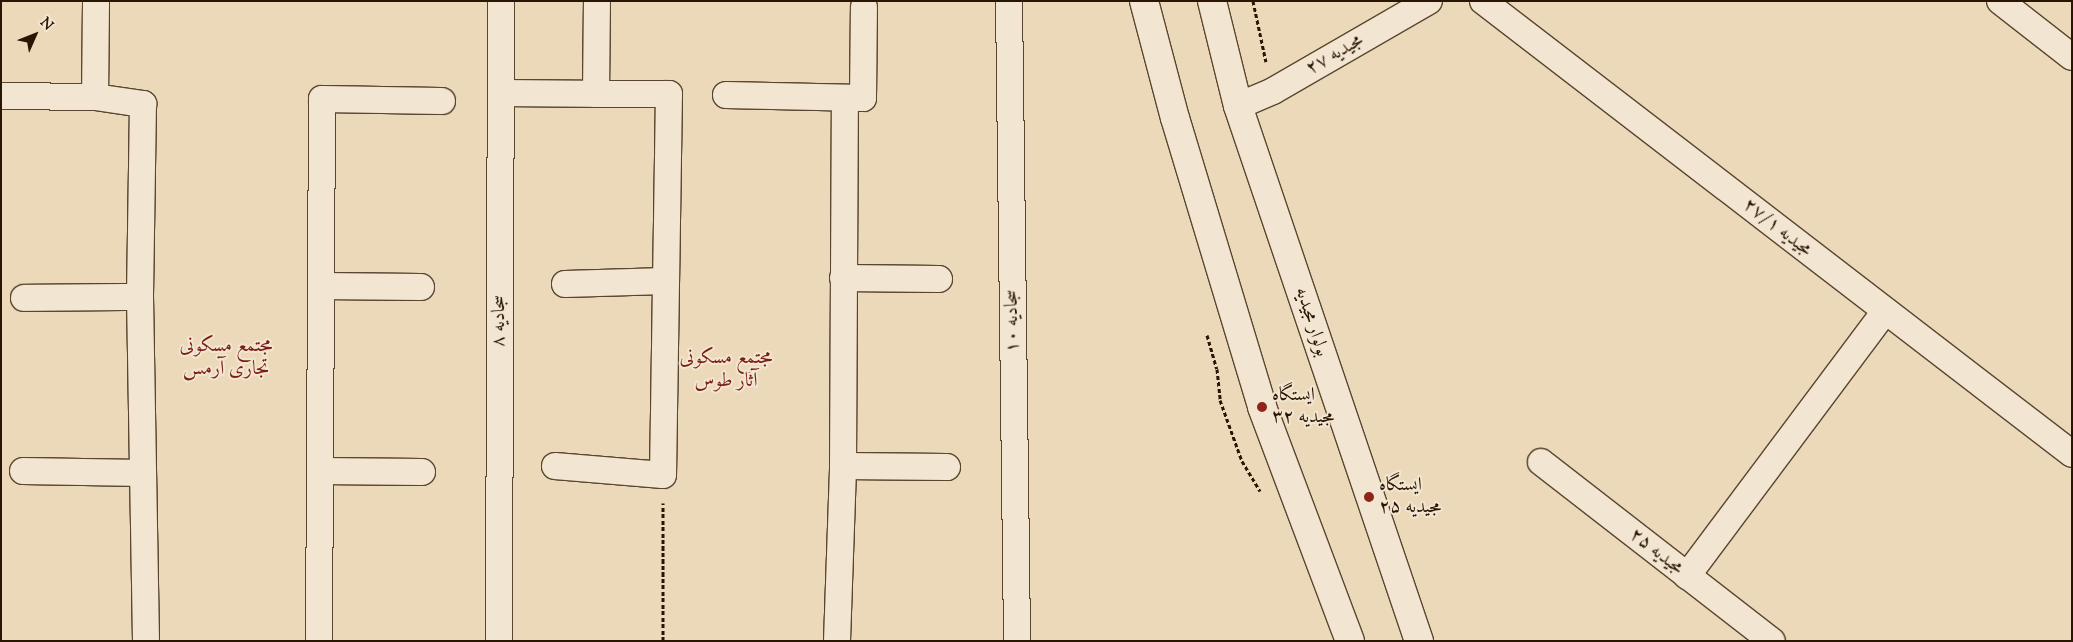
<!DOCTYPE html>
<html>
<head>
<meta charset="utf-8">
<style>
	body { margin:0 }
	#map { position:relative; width:2073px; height:642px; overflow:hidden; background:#ebd9ba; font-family:"Sorts Mill Goudy",Amiri,serif }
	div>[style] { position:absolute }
	.path>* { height:3px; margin-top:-1.5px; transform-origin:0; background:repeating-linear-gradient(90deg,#291501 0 4px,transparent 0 6.5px) }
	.roads { filter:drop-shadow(1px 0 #5a462f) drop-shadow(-1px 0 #5a462f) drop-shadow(0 1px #5a462f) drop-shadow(0 -1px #5a462f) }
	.minor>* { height:26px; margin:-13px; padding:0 13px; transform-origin:13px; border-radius:13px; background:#f2e6d2 }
	.secondary>* { height:28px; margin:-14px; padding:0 14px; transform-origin:14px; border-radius:14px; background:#f2e6d2 }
	.dots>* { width:14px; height:14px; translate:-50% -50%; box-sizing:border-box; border:2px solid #f2e6d2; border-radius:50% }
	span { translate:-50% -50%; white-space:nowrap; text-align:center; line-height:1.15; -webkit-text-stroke:4px #f2e6d2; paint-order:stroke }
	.street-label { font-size:19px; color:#291501 }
	.poi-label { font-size:19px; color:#291501 }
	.left { translate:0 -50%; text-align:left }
	.neighbourhood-label { font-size:20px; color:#7a1f14 }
	.frame { position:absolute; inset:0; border:2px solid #291501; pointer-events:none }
	.north { position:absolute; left:10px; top:10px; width:50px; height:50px; -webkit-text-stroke:4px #f2e6d2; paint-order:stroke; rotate:46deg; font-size:14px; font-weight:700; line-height:20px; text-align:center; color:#291501 }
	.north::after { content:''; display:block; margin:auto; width:18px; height:22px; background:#291501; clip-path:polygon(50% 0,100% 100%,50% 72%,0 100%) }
</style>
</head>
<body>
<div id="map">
	<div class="path">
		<div style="left:1253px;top:1px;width:62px;rotate:78deg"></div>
		<div style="left:1207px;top:335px;width:35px;rotate:74deg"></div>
		<div style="left:1217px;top:369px;width:31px;rotate:84deg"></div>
		<div style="left:1220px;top:400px;width:65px;rotate:70.2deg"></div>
		<div style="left:1242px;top:461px;width:35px;rotate:59deg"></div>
		<div style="left:663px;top:641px;width:138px;rotate:-90deg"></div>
	</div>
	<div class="roads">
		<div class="minor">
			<div style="left:1009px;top:1px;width:640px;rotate:89.28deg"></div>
			<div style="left:1483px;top:1px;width:743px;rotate:37.56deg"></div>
			<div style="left:2000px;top:1px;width:91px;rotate:37.9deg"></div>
			<div style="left:96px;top:3px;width:94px;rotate:90.6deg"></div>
			<div style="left:95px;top:97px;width:49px;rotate:8.3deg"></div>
			<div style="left:143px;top:104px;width:193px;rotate:90.9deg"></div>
			<div style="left:140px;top:297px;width:344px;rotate:89deg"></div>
			<div style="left:501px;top:93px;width:112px;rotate:0.5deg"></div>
			<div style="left:726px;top:95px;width:137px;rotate:1.3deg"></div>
			<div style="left:863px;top:98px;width:91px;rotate:-89.4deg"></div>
			<div style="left:1px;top:96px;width:94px;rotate:0.6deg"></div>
			<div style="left:1238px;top:106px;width:38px;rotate:-23deg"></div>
			<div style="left:1273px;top:91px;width:180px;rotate:-30deg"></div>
			<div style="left:843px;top:278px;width:96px;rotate:0.6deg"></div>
			<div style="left:565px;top:284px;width:101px;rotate:-1.7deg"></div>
			<div style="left:321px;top:286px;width:100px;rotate:0.6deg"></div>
			<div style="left:24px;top:298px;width:116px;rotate:-0.5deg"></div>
			<div style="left:1541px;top:462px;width:292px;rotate:37.8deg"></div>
			<div style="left:555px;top:466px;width:108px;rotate:4.8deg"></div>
			<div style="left:663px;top:475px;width:381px;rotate:-89.1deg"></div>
			<div style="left:669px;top:94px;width:73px;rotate:180deg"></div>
			<div style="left:596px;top:94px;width:93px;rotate:-89.4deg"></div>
			<div style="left:843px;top:466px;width:104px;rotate:0.6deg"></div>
			<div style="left:23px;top:471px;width:120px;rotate:1deg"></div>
			<div style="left:320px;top:471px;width:102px;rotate:0.6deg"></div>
			<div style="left:1687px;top:576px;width:331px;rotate:-53.2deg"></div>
			<div style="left:319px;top:641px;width:542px;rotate:-89.68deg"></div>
			<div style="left:322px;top:99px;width:120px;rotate:1deg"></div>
			<div style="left:499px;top:641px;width:640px;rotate:-89.82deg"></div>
			<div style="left:837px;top:641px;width:175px;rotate:-88deg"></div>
			<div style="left:843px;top:466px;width:368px;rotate:-89.7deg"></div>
		</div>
		<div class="secondary">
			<div style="left:1144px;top:1px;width:121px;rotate:75.2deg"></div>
			<div style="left:1175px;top:118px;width:302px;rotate:73.2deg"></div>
			<div style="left:1262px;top:407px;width:250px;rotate:69.4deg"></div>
			<div style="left:1212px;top:1px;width:108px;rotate:76.1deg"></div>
			<div style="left:1238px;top:106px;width:565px;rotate:71.31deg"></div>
		</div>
	</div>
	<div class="dots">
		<div style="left:1262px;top:407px;background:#8f2418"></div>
		<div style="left:1369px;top:497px;background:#8f2418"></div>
	</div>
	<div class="street-label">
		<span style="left:1335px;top:55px;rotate:-30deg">مجیدیه ۲۷</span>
		<span style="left:1777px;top:228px;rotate:38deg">مجیدیه ۲۷/۱</span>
		<span style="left:500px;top:321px;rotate:-90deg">سجادیه ۸</span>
		<span style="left:1013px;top:321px;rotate:-91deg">سجادیه ۱۰</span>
		<span style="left:1311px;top:322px;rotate:72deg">بولوار مجیدیه</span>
		<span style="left:1656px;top:552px;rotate:38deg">مجیدیه ۲۵</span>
	</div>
	<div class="poi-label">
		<span class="left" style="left:1272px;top:407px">ایستگاه<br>مجیدیه ۳۲</span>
		<span class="left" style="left:1379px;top:497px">ایستگاه<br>مجیدیه ۲۵</span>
	</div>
	<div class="neighbourhood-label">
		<span style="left:226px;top:358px">مجتمع مسکونی<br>تجاری آرمس</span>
		<span style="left:726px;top:370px">مجتمع مسکونی<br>آثار طوس</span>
	</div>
	<div class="frame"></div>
	<div class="north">N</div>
</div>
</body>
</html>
